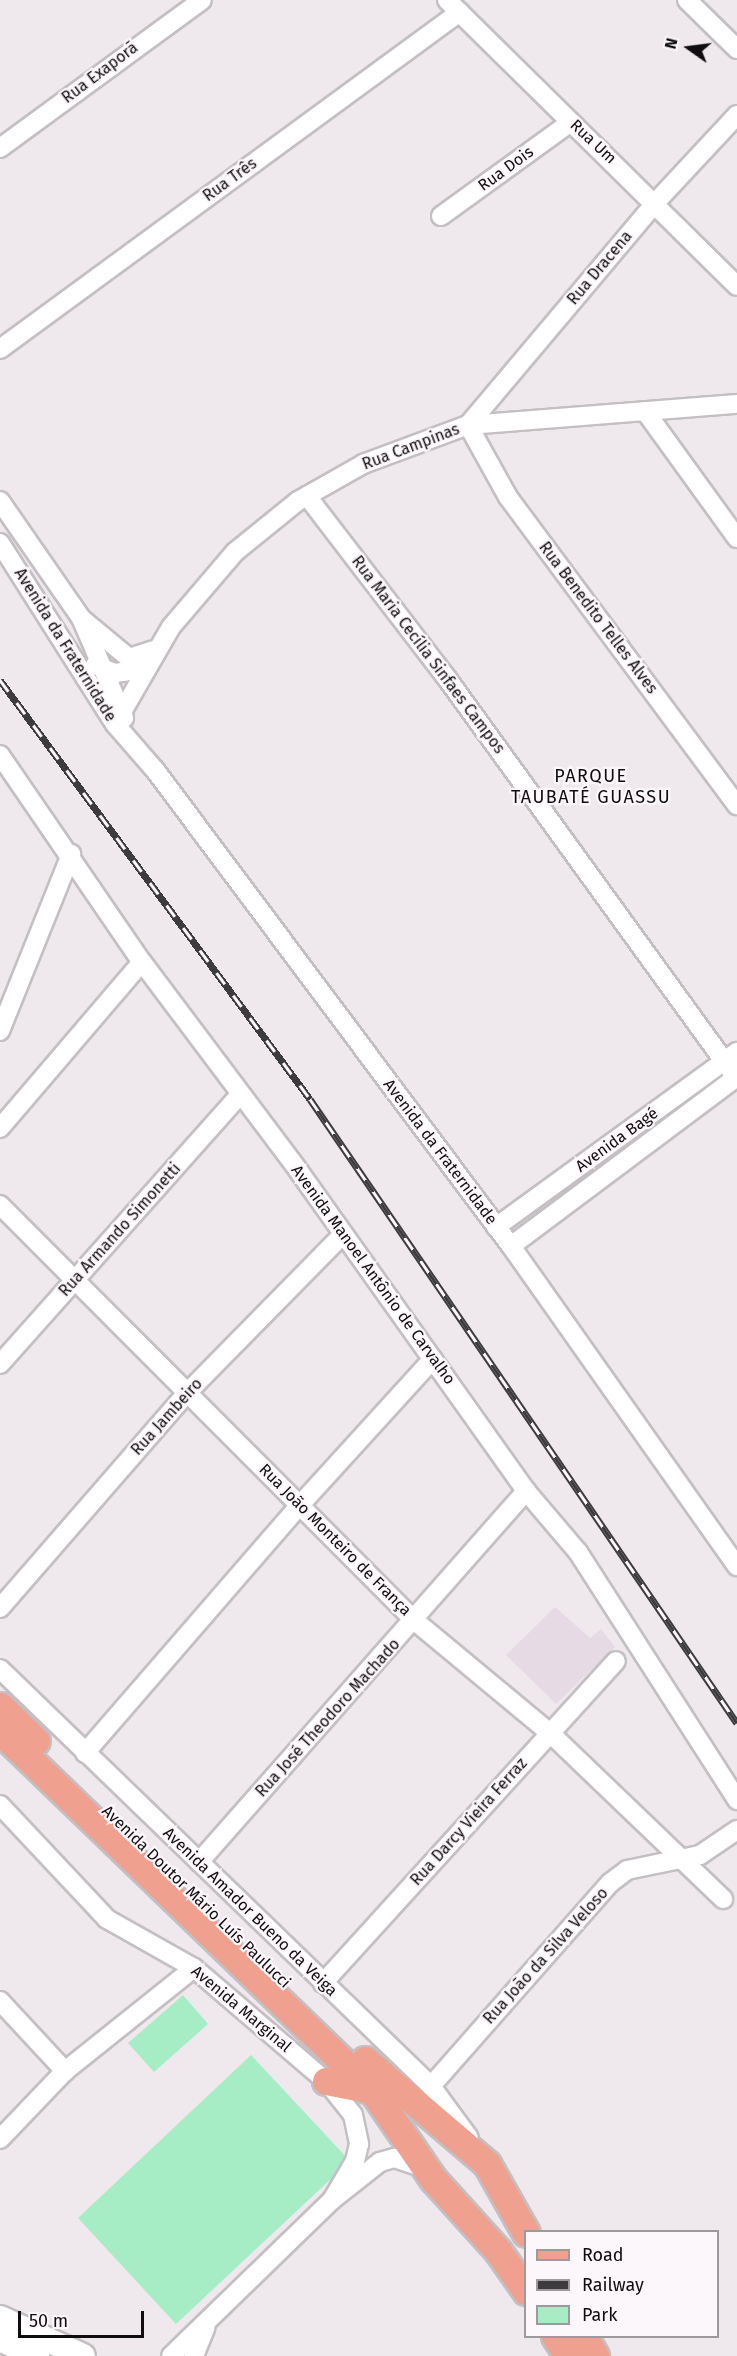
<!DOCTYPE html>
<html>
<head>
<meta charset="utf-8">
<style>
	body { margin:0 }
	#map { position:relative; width:737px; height:2356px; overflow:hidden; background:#efe9ee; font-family:"Fira Sans",sans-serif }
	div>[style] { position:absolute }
	.built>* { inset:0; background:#e6dae5 }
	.green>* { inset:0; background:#a6ecc4 }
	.roads { filter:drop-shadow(2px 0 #c4bfc3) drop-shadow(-2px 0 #c4bfc3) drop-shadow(0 2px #c4bfc3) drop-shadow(0 -2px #c4bfc3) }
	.street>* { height:18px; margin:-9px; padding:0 9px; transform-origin:9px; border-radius:9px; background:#fff }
	.secondary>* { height:24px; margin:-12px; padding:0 12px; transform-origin:12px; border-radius:12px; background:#fff }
	.primary>* { height:27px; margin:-13.5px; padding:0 13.5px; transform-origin:13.5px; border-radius:13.5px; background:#efa08e }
	.rail>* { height:7px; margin-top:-3.5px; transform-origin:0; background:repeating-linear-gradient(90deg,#fcf7fb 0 14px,#3e3b3e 0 28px); box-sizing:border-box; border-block:2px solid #3e3b3e }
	span { translate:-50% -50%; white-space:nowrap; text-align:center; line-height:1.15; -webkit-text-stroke:4.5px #fcf7fb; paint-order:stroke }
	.street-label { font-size:16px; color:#0f0d0f }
	.neighbourhood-label { font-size:18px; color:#0f0d0f; letter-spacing:1.5px }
	.legend { position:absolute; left:524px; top:2230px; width:195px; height:108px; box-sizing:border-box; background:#fcf7fb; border:2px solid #9d999d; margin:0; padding:8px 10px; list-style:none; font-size:18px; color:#0f0d0f }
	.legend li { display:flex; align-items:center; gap:12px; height:30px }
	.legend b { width:30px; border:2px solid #9d999d }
	.north { position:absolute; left:659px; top:18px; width:60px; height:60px; -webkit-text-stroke:4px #fcf7fb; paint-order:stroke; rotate:284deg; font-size:16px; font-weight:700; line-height:24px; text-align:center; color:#0f0d0f }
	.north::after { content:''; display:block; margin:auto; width:21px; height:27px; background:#0f0d0f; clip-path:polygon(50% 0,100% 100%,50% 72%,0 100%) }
	.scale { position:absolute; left:18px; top:2311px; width:126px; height:27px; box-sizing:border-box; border:3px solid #0f0d0f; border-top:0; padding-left:8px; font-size:18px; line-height:21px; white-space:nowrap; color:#0f0d0f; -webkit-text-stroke:4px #fcf7fb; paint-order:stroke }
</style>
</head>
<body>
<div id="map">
	<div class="built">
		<div style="clip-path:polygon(555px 1607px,590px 1638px,601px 1629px,615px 1647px,556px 1704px,506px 1655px)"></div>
	</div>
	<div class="green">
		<div style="clip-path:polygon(183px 1995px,208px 2024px,154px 2072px,128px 2043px)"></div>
		<div style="clip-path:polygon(251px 2055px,350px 2161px,176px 2324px,78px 2218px)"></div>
	</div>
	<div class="roads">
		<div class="street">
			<div style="left:447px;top:0;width:407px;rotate:44.6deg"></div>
			<div style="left:687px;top:0;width:70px;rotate:44.4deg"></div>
			<div style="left:737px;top:115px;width:119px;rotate:133deg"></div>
			<div style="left:656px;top:202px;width:292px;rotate:130.1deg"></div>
			<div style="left:468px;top:425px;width:82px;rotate:60.9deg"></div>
			<div style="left:508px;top:497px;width:384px;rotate:53.4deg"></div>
			<div style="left:0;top:148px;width:250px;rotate:-36.2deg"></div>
			<div style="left:441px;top:216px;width:160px;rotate:-35.9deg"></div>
			<div style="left:0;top:349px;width:570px;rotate:-36.23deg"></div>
			<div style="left:645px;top:411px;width:157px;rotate:54.1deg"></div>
			<div style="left:307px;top:496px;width:228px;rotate:52.5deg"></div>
			<div style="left:446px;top:677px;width:495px;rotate:54.1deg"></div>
			<div style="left:0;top:501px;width:142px;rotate:55.3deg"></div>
			<div style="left:81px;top:618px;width:109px;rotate:66.7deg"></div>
			<div style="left:0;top:543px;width:214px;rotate:57.6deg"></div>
			<div style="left:115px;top:724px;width:61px;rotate:49deg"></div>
			<div style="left:155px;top:770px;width:594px;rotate:53.21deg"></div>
			<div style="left:511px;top:1246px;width:392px;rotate:54.8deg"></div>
			<div style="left:83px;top:620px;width:60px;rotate:39.6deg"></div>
			<div style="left:129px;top:658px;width:25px;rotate:-18deg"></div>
			<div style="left:95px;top:665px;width:22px;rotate:22deg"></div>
			<div style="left:115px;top:673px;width:29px;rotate:-8deg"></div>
			<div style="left:115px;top:724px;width:112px;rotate:-60deg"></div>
			<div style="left:171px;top:627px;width:99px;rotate:-49.5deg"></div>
			<div style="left:235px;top:552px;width:81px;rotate:-39deg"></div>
			<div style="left:298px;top:501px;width:75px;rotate:-29.6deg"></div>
			<div style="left:363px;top:464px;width:112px;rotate:-20.4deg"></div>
			<div style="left:468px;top:425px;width:270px;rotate:-4.5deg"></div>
			<div style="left:0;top:755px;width:251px;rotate:55.6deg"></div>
			<div style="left:142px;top:962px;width:260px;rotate:53.1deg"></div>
			<div style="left:298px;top:1170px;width:394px;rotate:54.6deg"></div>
			<div style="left:526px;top:1491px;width:80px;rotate:49.6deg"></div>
			<div style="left:578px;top:1552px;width:295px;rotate:57.3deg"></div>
			<div style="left:0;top:1031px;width:191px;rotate:-68.1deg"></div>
			<div style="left:0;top:1128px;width:218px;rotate:-49.5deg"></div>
			<div style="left:0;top:1205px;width:588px;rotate:45.07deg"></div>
			<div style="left:415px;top:1621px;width:175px;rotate:39.7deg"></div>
			<div style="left:550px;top:1733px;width:240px;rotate:43.8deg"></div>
			<div style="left:496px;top:1227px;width:298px;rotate:-36deg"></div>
			<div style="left:511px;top:1246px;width:282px;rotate:-36.8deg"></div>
			<div style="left:0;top:1364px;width:361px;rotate:-48.3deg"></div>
			<div style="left:0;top:1608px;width:285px;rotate:-49deg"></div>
			<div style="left:187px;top:1393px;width:223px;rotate:-45.5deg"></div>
			<div style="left:0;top:1669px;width:600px;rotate:44.05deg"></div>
			<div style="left:431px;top:2086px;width:64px;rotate:53.8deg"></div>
			<div style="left:85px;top:1753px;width:328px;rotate:-49.1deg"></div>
			<div style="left:300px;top:1505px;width:197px;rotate:-47.7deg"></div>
			<div style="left:0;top:1805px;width:156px;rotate:46.8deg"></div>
			<div style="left:107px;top:1919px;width:100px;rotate:29.4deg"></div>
			<div style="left:194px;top:1968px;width:174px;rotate:40.6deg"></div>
			<div style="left:326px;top:2081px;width:43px;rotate:51.5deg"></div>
			<div style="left:353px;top:2115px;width:30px;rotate:78deg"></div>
			<div style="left:359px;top:2144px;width:17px;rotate:103deg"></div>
			<div style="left:355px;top:2161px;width:45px;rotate:120.5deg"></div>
			<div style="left:199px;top:1862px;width:495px;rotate:-48.6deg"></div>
			<div style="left:323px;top:1983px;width:435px;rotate:-47.7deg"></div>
			<div style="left:0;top:2001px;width:96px;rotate:47.1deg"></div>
			<div style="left:431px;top:2086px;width:271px;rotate:-48.6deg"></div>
			<div style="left:610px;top:1883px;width:21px;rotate:-37deg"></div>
			<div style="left:627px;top:1870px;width:75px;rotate:-11.6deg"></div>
			<div style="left:700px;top:1855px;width:45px;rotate:-34deg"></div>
			<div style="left:0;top:2139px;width:94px;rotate:-46.3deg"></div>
			<div style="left:65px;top:2071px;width:165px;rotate:-38.6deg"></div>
			<div style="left:171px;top:2356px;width:224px;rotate:-44.1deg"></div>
			<div style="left:332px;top:2200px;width:61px;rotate:-38.4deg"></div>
			<div style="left:380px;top:2162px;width:15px;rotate:-16deg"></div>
			<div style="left:394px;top:2158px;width:35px;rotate:18deg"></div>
			<div style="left:194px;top:2356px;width:31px;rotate:-68deg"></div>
		</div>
		<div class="secondary">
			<div style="left:0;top:2318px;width:91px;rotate:24.6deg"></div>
			<div style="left:0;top:2339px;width:41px;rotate:24.7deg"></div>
		</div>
		<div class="primary">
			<div style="left:0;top:1706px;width:50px;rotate:44.2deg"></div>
			<div style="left:0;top:1731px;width:517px;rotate:43.98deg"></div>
			<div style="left:372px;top:2090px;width:108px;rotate:55.6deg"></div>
			<div style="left:433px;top:2179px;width:97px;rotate:47.9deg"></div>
			<div style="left:498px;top:2251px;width:49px;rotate:55deg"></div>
			<div style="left:365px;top:2060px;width:160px;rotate:40.4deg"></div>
			<div style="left:487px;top:2164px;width:79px;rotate:60.5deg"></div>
			<div style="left:326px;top:2081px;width:47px;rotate:11.1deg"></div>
			<div style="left:555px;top:2336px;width:24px;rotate:57deg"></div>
			<div style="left:584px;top:2336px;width:23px;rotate:61deg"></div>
		</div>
	</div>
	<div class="rail">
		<div style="left:0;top:680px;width:521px;rotate:53.5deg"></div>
		<div style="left:310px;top:1099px;width:756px;rotate:55.62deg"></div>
	</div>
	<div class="street-label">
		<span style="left:100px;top:73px;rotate:-37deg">Rua Exaporã</span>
		<span style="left:593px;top:142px;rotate:43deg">Rua Um</span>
		<span style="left:506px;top:169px;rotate:-36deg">Rua Dois</span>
		<span style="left:230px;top:180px;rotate:-36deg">Rua Três</span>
		<span style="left:600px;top:268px;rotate:-50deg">Rua Dracena</span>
		<span style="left:411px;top:447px;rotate:-21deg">Rua Campinas</span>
		<span style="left:598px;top:618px;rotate:53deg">Rua Benedito Telles Alves</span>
		<span style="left:65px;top:645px;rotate:58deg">Avenida da Fraternidade</span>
		<span style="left:428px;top:655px;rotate:53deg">Rua Maria Cecília Sinfaes Campos</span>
		<span style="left:617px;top:1140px;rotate:-36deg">Avenida Bagé</span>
		<span style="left:440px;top:1152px;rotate:53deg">Avenida da Fraternidade</span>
		<span style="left:120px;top:1230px;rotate:-48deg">Rua Armando Simonetti</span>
		<span style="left:373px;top:1275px;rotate:54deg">Avenida Manoel Antônio de Carvalho</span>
		<span style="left:167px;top:1417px;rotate:-48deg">Rua Jambeiro</span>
		<span style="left:335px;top:1540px;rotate:45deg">Rua João Monteiro de França</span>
		<span style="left:328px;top:1718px;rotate:-48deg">Rua José Theodoro Machado</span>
		<span style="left:469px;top:1822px;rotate:-48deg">Rua Darcy Vieira Ferraz</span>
		<span style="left:196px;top:1897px;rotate:44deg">Avenida Doutor Mário Luís Paulucci</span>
		<span style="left:250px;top:1912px;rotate:44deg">Avenida Amador Bueno da Veiga</span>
		<span style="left:546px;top:1956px;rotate:-48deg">Rua João da Silva Veloso</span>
		<span style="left:241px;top:2009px;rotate:40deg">Avenida Marginal</span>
	</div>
	<div class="neighbourhood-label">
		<span style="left:591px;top:787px">PARQUE<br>TAUBATÉ GUASSU</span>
	</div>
	<ul class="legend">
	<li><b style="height:8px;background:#efa08e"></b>Road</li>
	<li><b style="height:8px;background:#3e3b3e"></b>Railway</li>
	<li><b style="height:16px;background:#a6ecc4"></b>Park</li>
	</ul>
	<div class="north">N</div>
	<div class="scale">50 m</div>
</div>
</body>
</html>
